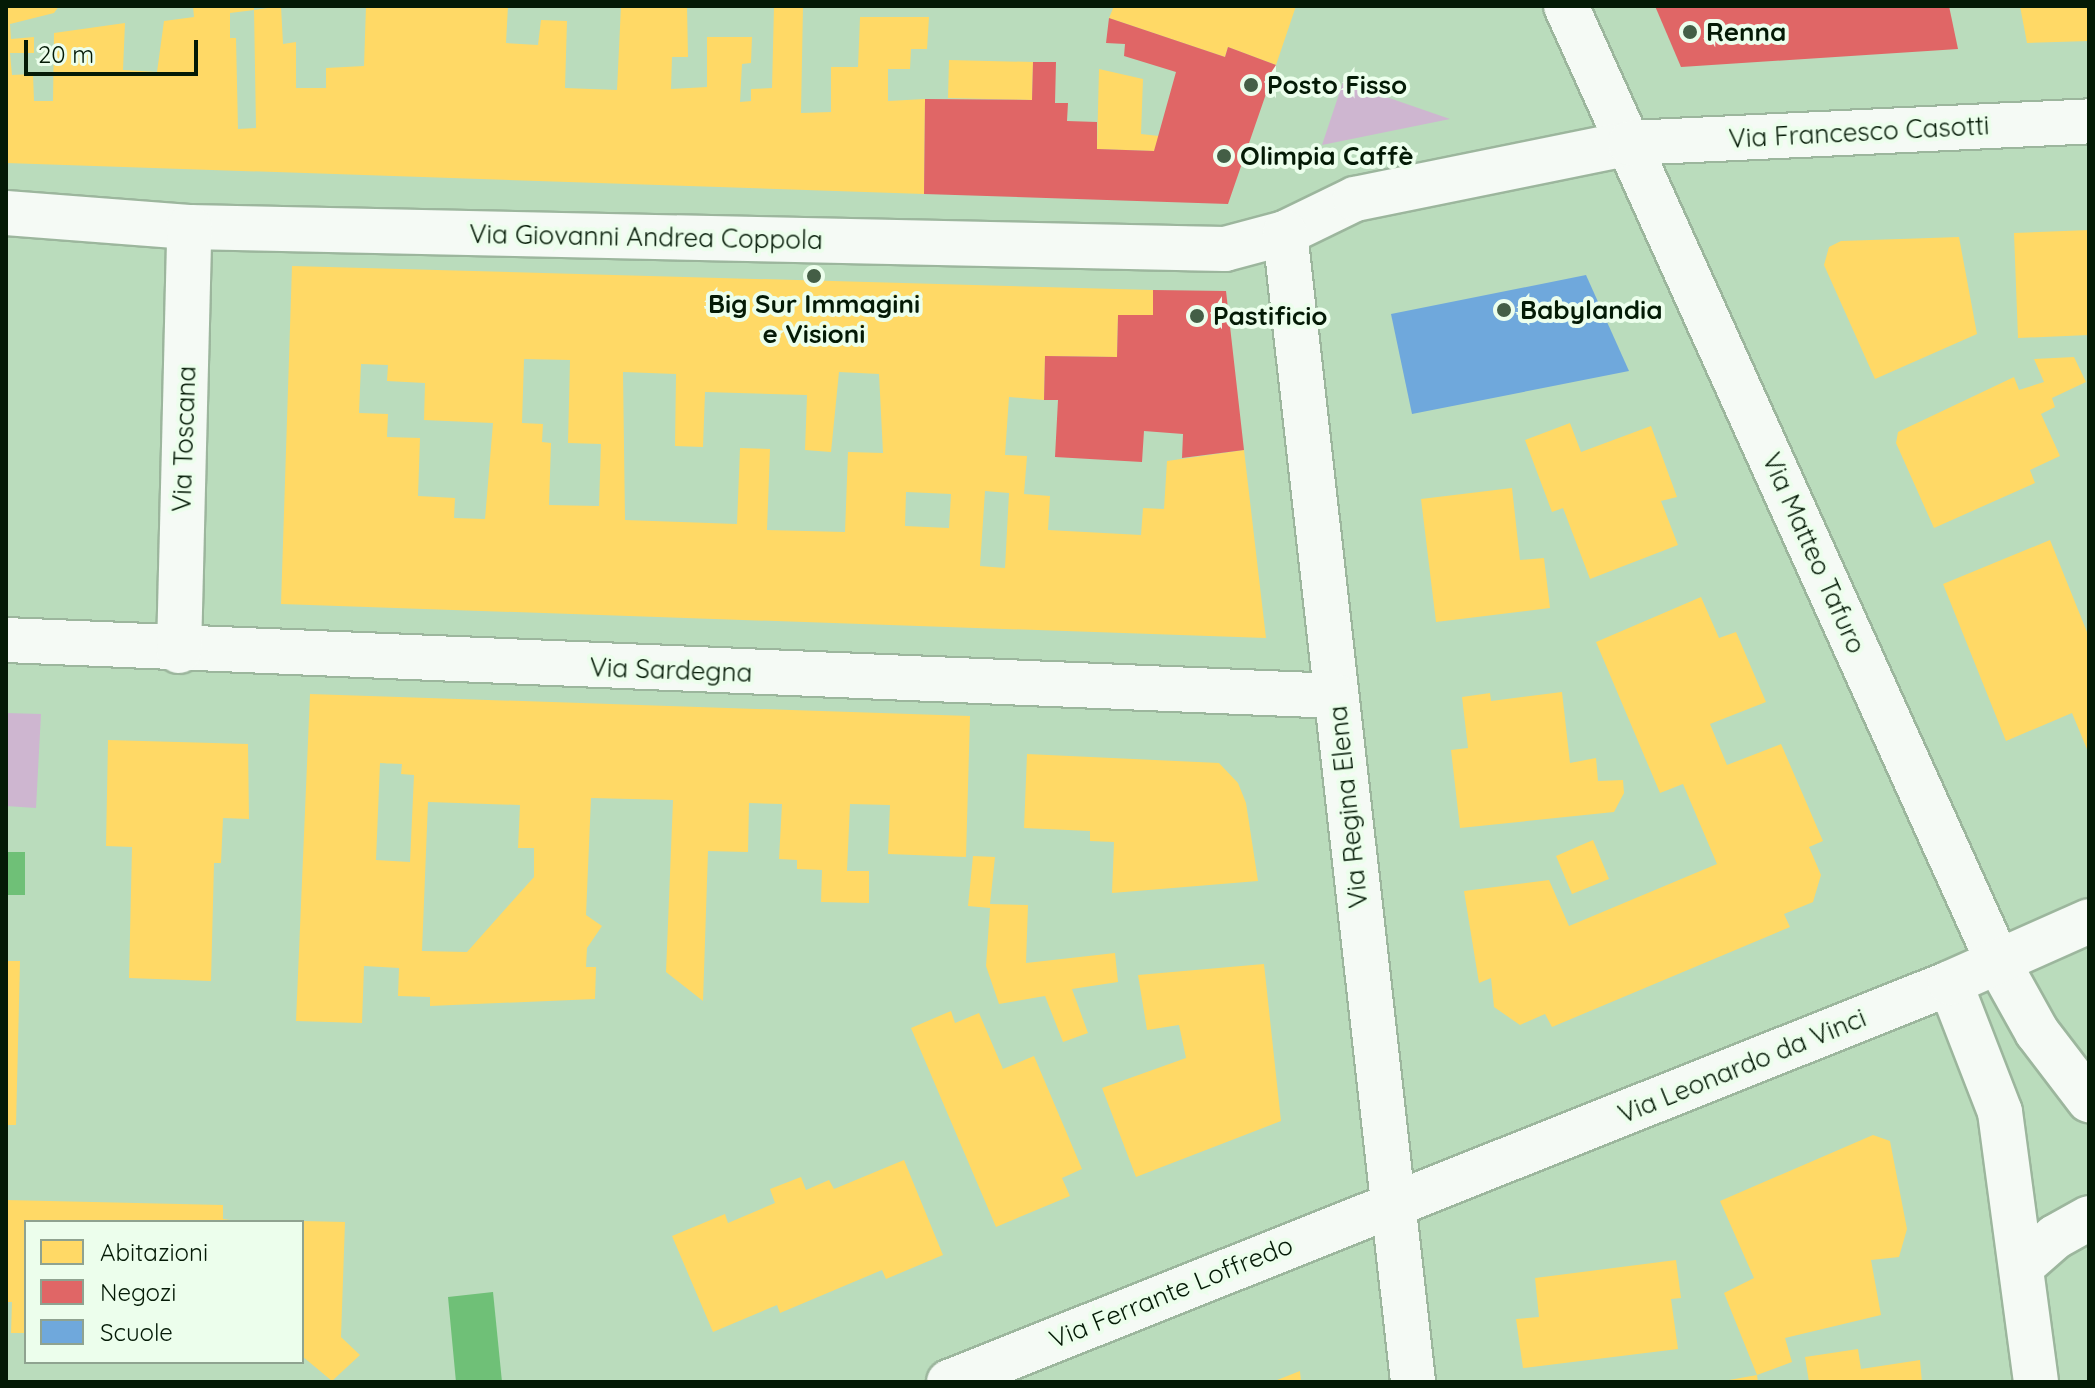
<!DOCTYPE html>
<html>
<head>
<meta charset="utf-8">
<style>
	body { margin:0 }
	#map { position:relative; width:2095px; height:1388px; overflow:hidden; background:#badcbc; font-family:Quicksand,sans-serif }
	div>[style] { position:absolute }
	.green>* { inset:0; background:#ceb6d0 }
	.water>* { inset:0; background:#6fc077 }
	.homes>* { inset:0; background:#ffd966 }
	.shops>* { inset:0; background:#e06666 }
	.schools>* { inset:0; background:#6fa8dc }
	.roads { filter:drop-shadow(2px 0 #9cb69d) drop-shadow(-2px 0 #9cb69d) drop-shadow(0 2px #9cb69d) drop-shadow(0 -2px #9cb69d) }
	.minor>* { height:44px; margin:-22px; padding:0 22px; transform-origin:22px; border-radius:22px; background:#f5faf5 }
	.dots>* { width:22px; height:22px; translate:-50% -50%; box-sizing:border-box; border:4px solid #ecfeec; border-radius:50% }
	span { translate:-50% -50%; white-space:nowrap; text-align:center; line-height:1.15; -webkit-text-stroke:8px #ecfeec; paint-order:stroke }
	.poi-label { font-size:26px; color:#041a06; font-weight:700 }
	.left { translate:0 -50%; text-align:left }
	.street-label { font-size:26px; color:#041a06 }
	.frame { position:absolute; inset:0; border:8px solid #041a06; pointer-events:none }
	.legend { position:absolute; left:24px; top:1220px; width:280px; height:144px; box-sizing:border-box; background:#ecfeec; border:2px solid #8fa390; margin:0; padding:10px 14px; list-style:none; font-size:24px; color:#041a06 }
	.legend li { display:flex; align-items:center; gap:16px; height:40px }
	.legend b { width:40px; border:2px solid #8fa390 }
	.scale { position:absolute; left:24px; top:40px; width:174px; height:36px; box-sizing:border-box; border:4px solid #041a06; border-top:0; padding-left:10px; font-size:24px; line-height:28px; white-space:nowrap; color:#041a06; -webkit-text-stroke:6px #ecfeec; paint-order:stroke }
</style>
</head>
<body>
<div id="map">
	<div class="green">
		<div style="clip-path:polygon(1343px 82px,1450px 119px,1322px 145px)"></div>
		<div style="clip-path:polygon(6px 713px,41px 714px,36px 808px,6px 806px)"></div>
	</div>
	<div class="water">
		<div style="clip-path:polygon(6px 852px,25px 852px,25px 895px,6px 895px)"></div>
		<div style="clip-path:polygon(493px 1292px,502px 1382px,456px 1382px,448px 1297px)"></div>
	</div>
	<div class="homes">
		<div style="clip-path:polygon(6px 6px,59px 6px,54px 13px,10px 24px,11px 39px,34px 37px,34px 53px,10px 53px,12px 75px,33px 74px,34px 101px,53px 101px,54px 33px,125px 23px,123px 70px,157px 72px,164px 21px,194px 17px,193px 6px,254px 6px,254px 10px,230px 13px,230px 38px,236px 38px,238px 129px,256px 128px,254px 10px,281px 6px,283px 44px,296px 42px,296px 88px,326px 88px,326px 68px,364px 66px,366px 6px,508px 6px,506px 43px,538px 45px,541px 20px,567px 21px,565px 88px,617px 90px,621px 6px,687px 6px,688px 57px,672px 57px,671px 89px,707px 87px,707px 37px,752px 37px,751px 63px,742px 64px,740px 102px,751px 101px,751px 89px,772px 88px,774px 6px,803px 6px,801px 113px,831px 112px,831px 67px,858px 67px,860px 17px,929px 17px,927px 49px,911px 49px,910px 69px,888px 69px,888px 101px,925px 99px,924px 194px,6px 163px)"></div>
		<div style="clip-path:polygon(1114px 6px,1296px 6px,1276px 65px,1228px 47px,1225px 57px,1109px 18px)"></div>
		<div style="clip-path:polygon(2020px 6px,2089px 6px,2089px 41px,2027px 43px)"></div>
		<div style="clip-path:polygon(949px 60px,1033px 62px,1032px 100px,948px 98px)"></div>
		<div style="clip-path:polygon(1099px 69px,1143px 79px,1141px 134px,1159px 136px,1154px 151px,1097px 149px)"></div>
		<div style="clip-path:polygon(2089px 230px,2089px 335px,2018px 338px,2014px 233px)"></div>
		<div style="clip-path:polygon(1959px 237px,1977px 334px,1875px 379px,1824px 265px,1829px 247px,1841px 241px)"></div>
		<div style="clip-path:polygon(evenodd,292px 266px,1153px 290px,1153px 315px,1118px 315px,1117px 357px,1045px 356px,1044px 400px,1009px 397px,1005px 455px,1027px 456px,1024px 494px,1050px 496px,1048px 530px,1141px 535px,1143px 508px,1164px 509px,1167px 461px,1244px 450px,1266px 638px,281px 604px,292px 266px,524px 359px,570px 360px,568px 443px,601px 444px,599px 506px,549px 505px,551px 443px,542px 442px,543px 424px,522px 423px,524px 359px,292px 266px,361px 364px,388px 365px,387px 381px,425px 383px,424px 420px,493px 423px,485px 519px,454px 518px,455px 498px,418px 496px,420px 438px,387px 437px,388px 414px,359px 413px,361px 364px,292px 266px,623px 372px,676px 374px,675px 446px,703px 447px,705px 392px,807px 395px,805px 450px,831px 452px,839px 372px,879px 374px,883px 453px,848px 452px,845px 532px,767px 530px,770px 449px,740px 448px,737px 524px,625px 520px,623px 372px,292px 266px,985px 491px,1009px 493px,1005px 568px,980px 566px,985px 491px,292px 266px,906px 492px,951px 494px,949px 528px,905px 526px,906px 492px)"></div>
		<div style="clip-path:polygon(2074px 357px,2086px 382px,2052px 398px,2055px 407px,2041px 414px,2060px 456px,2030px 470px,2035px 483px,1934px 528px,1896px 443px,1898px 432px,2014px 377px,2019px 390px,2044px 382px,2034px 359px)"></div>
		<div style="clip-path:polygon(1570px 423px,1581px 452px,1651px 426px,1677px 497px,1661px 501px,1678px 545px,1590px 579px,1563px 508px,1552px 512px,1525px 440px)"></div>
		<div style="clip-path:polygon(1512px 488px,1520px 560px,1544px 558px,1550px 608px,1436px 622px,1421px 499px)"></div>
		<div style="clip-path:polygon(2050px 540px,2089px 637px,2089px 754px,2072px 713px,2006px 741px,1943px 584px)"></div>
		<div style="clip-path:polygon(1701px 597px,1719px 638px,1736px 632px,1766px 702px,1710px 724px,1727px 765px,1781px 744px,1823px 841px,1809px 847px,1821px 875px,1813px 902px,1784px 914px,1790px 927px,1552px 1027px,1545px 1014px,1520px 1025px,1494px 1007px,1491px 978px,1479px 983px,1464px 891px,1549px 880px,1569px 926px,1717px 864px,1683px 784px,1660px 793px,1596px 642px)"></div>
		<div style="clip-path:polygon(1562px 692px,1570px 763px,1596px 758px,1598px 781px,1623px 780px,1624px 793px,1614px 812px,1460px 828px,1451px 750px,1468px 748px,1462px 697px,1490px 693px,1491px 701px)"></div>
		<div style="clip-path:polygon(evenodd,310px 694px,970px 716px,966px 857px,888px 854px,890px 805px,850px 804px,847px 871px,869px 871px,869px 903px,821px 902px,822px 870px,797px 869px,797px 860px,779px 859px,782px 804px,749px 803px,748px 852px,708px 851px,703px 1001px,666px 972px,673px 800px,591px 798px,586px 915px,602px 926px,587px 948px,586px 967px,596px 967px,595px 999px,430px 1006px,430px 997px,398px 996px,399px 968px,364px 966px,362px 1023px,296px 1021px,310px 694px,380px 763px,402px 764px,401px 774px,414px 775px,410px 862px,376px 860px,380px 763px,310px 694px,428px 802px,520px 805px,518px 848px,534px 848px,534px 877px,467px 952px,422px 951px,428px 802px)"></div>
		<div style="clip-path:polygon(108px 740px,248px 744px,249px 819px,223px 818px,221px 863px,214px 863px,211px 981px,129px 978px,132px 847px,106px 846px)"></div>
		<div style="clip-path:polygon(1027px 754px,1219px 763px,1238px 783px,1246px 803px,1258px 881px,1112px 893px,1114px 842px,1090px 841px,1090px 831px,1024px 828px)"></div>
		<div style="clip-path:polygon(1593px 840px,1609px 879px,1572px 894px,1556px 856px)"></div>
		<div style="clip-path:polygon(973px 856px,995px 857px,990px 904px,1028px 905px,1026px 963px,1115px 953px,1118px 982px,1072px 989px,1088px 1033px,1063px 1042px,1045px 996px,999px 1004px,986px 966px,990px 908px,968px 906px)"></div>
		<div style="clip-path:polygon(6px 961px,20px 961px,16px 1125px,6px 1125px)"></div>
		<div style="clip-path:polygon(1264px 964px,1281px 1121px,1136px 1177px,1102px 1088px,1186px 1058px,1179px 1025px,1147px 1030px,1138px 975px)"></div>
		<div style="clip-path:polygon(951px 1011px,955px 1023px,979px 1013px,1003px 1069px,1034px 1056px,1082px 1169px,1062px 1178px,1070px 1196px,996px 1227px,911px 1028px)"></div>
		<div style="clip-path:polygon(1873px 1135px,1890px 1141px,1907px 1229px,1899px 1257px,1871px 1260px,1881px 1315px,1785px 1338px,1792px 1362px,1757px 1375px,1758px 1382px,1718px 1382px,1757px 1375px,1724px 1293px,1754px 1278px,1720px 1201px)"></div>
		<div style="clip-path:polygon(904px 1160px,943px 1255px,886px 1279px,882px 1270px,780px 1313px,777px 1305px,713px 1332px,672px 1236px,725px 1214px,728px 1223px,775px 1203px,770px 1189px,801px 1177px,806px 1190px,829px 1180px,834px 1189px)"></div>
		<div style="clip-path:polygon(6px 1200px,223px 1205px,223px 1219px,244px 1222px,26px 1222px,26px 1333px,11px 1333px,12px 1302px,6px 1302px)"></div>
		<div style="clip-path:polygon(302px 1221px,345px 1222px,341px 1337px,360px 1355px,332px 1381px,302px 1356px)"></div>
		<div style="clip-path:polygon(1676px 1260px,1681px 1298px,1671px 1299px,1678px 1349px,1523px 1368px,1516px 1319px,1539px 1317px,1535px 1278px)"></div>
		<div style="clip-path:polygon(1858px 1349px,1861px 1369px,1920px 1360px,1922px 1382px,1809px 1382px,1805px 1357px)"></div>
		<div style="clip-path:polygon(1300px 1371px,1301px 1382px,1272px 1382px)"></div>
	</div>
	<div class="shops">
		<div style="clip-path:polygon(1655px 6px,1949px 6px,1958px 49px,1681px 67px)"></div>
		<div style="clip-path:polygon(1109px 18px,1225px 57px,1228px 47px,1276px 65px,1228px 204px,924px 194px,925px 99px,1032px 100px,1033px 62px,1056px 62px,1055px 103px,1068px 103px,1067px 121px,1097px 122px,1097px 149px,1154px 151px,1176px 72px,1124px 56px,1125px 44px,1106px 43px)"></div>
		<div style="clip-path:polygon(1153px 290px,1226px 291px,1244px 450px,1182px 458px,1183px 434px,1144px 431px,1142px 462px,1055px 457px,1058px 400px,1044px 400px,1045px 356px,1117px 357px,1118px 315px,1153px 315px)"></div>
	</div>
	<div class="schools">
		<div style="clip-path:polygon(1586px 275px,1629px 371px,1412px 414px,1391px 314px)"></div>
	</div>
	<div class="roads">
		<div class="minor">
			<div style="left:1566px;top:6px;width:1049px;rotate:65.68deg"></div>
			<div style="left:1998px;top:962px;width:80px;rotate:60.9deg"></div>
			<div style="left:2037px;top:1032px;width:86px;rotate:52.6deg"></div>
			<div style="left:6px;top:213px;width:184px;rotate:4.4deg"></div>
			<div style="left:189px;top:227px;width:1036px;rotate:1.22deg"></div>
			<div style="left:1225px;top:249px;width:62px;rotate:-14.9deg"></div>
			<div style="left:1285px;top:233px;width:78px;rotate:-25.9deg"></div>
			<div style="left:1355px;top:199px;width:281px;rotate:-11.5deg"></div>
			<div style="left:1630px;top:143px;width:460px;rotate:-2.7deg"></div>
			<div style="left:1285px;top:233px;width:1156px;rotate:83.64deg"></div>
			<div style="left:6px;top:640px;width:1331px;rotate:2.41deg"></div>
			<div style="left:179px;top:651px;width:424px;rotate:-88.6deg"></div>
			<div style="left:1950px;top:983px;width:138px;rotate:68.8deg"></div>
			<div style="left:2000px;top:1112px;width:272px;rotate:82.4deg"></div>
			<div style="left:2022px;top:1266px;width:44px;rotate:-41.3deg"></div>
			<div style="left:2055px;top:1237px;width:39px;rotate:-29deg"></div>
			<div style="left:949px;top:1382px;width:1078px;rotate:-21.73deg"></div>
			<div style="left:1950px;top:983px;width:152px;rotate:-24deg"></div>
		</div>
	</div>
	<div class="dots">
		<div style="left:1690px;top:32px;background:#445e46"></div>
		<div style="left:1251px;top:85px;background:#445e46"></div>
		<div style="left:1224px;top:156px;background:#445e46"></div>
		<div style="left:814px;top:276px;background:#445e46"></div>
		<div style="left:1504px;top:310px;background:#445e46"></div>
		<div style="left:1197px;top:316px;background:#445e46"></div>
	</div>
	<div class="poi-label">
		<span class="left" style="left:1706px;top:32px">Renna</span>
		<span class="left" style="left:1267px;top:85px">Posto Fisso</span>
		<span class="left" style="left:1240px;top:156px">Olimpia Caffè</span>
		<span style="left:814px;top:319px">Big Sur Immagini<br>e Visioni</span>
		<span class="left" style="left:1520px;top:310px">Babylandia</span>
		<span class="left" style="left:1213px;top:316px">Pastificio</span>
	</div>
	<div class="street-label">
		<span style="left:1859px;top:132px;rotate:-3deg">Via Francesco Casotti</span>
		<span style="left:646px;top:237px;rotate:1deg">Via Giovanni Andrea Coppola</span>
		<span style="left:184px;top:439px;rotate:-88deg">Via Toscana</span>
		<span style="left:1814px;top:553px;rotate:66deg">Via Matteo Tafuro</span>
		<span style="left:671px;top:670px;rotate:2deg">Via Sardegna</span>
		<span style="left:1348px;top:807px;rotate:-96deg">Via Regina Elena</span>
		<span style="left:1742px;top:1066px;rotate:-22deg">Via Leonardo da Vinci</span>
		<span style="left:1171px;top:1292px;rotate:-22deg">Via Ferrante Loffredo</span>
	</div>
	<div class="frame"></div>
	<ul class="legend">
	<li><b style="height:22px;background:#ffd966"></b>Abitazioni</li>
	<li><b style="height:22px;background:#e06666"></b>Negozi</li>
	<li><b style="height:22px;background:#6fa8dc"></b>Scuole</li>
	</ul>
	<div class="scale">20 m</div>
</div>
</body>
</html>
